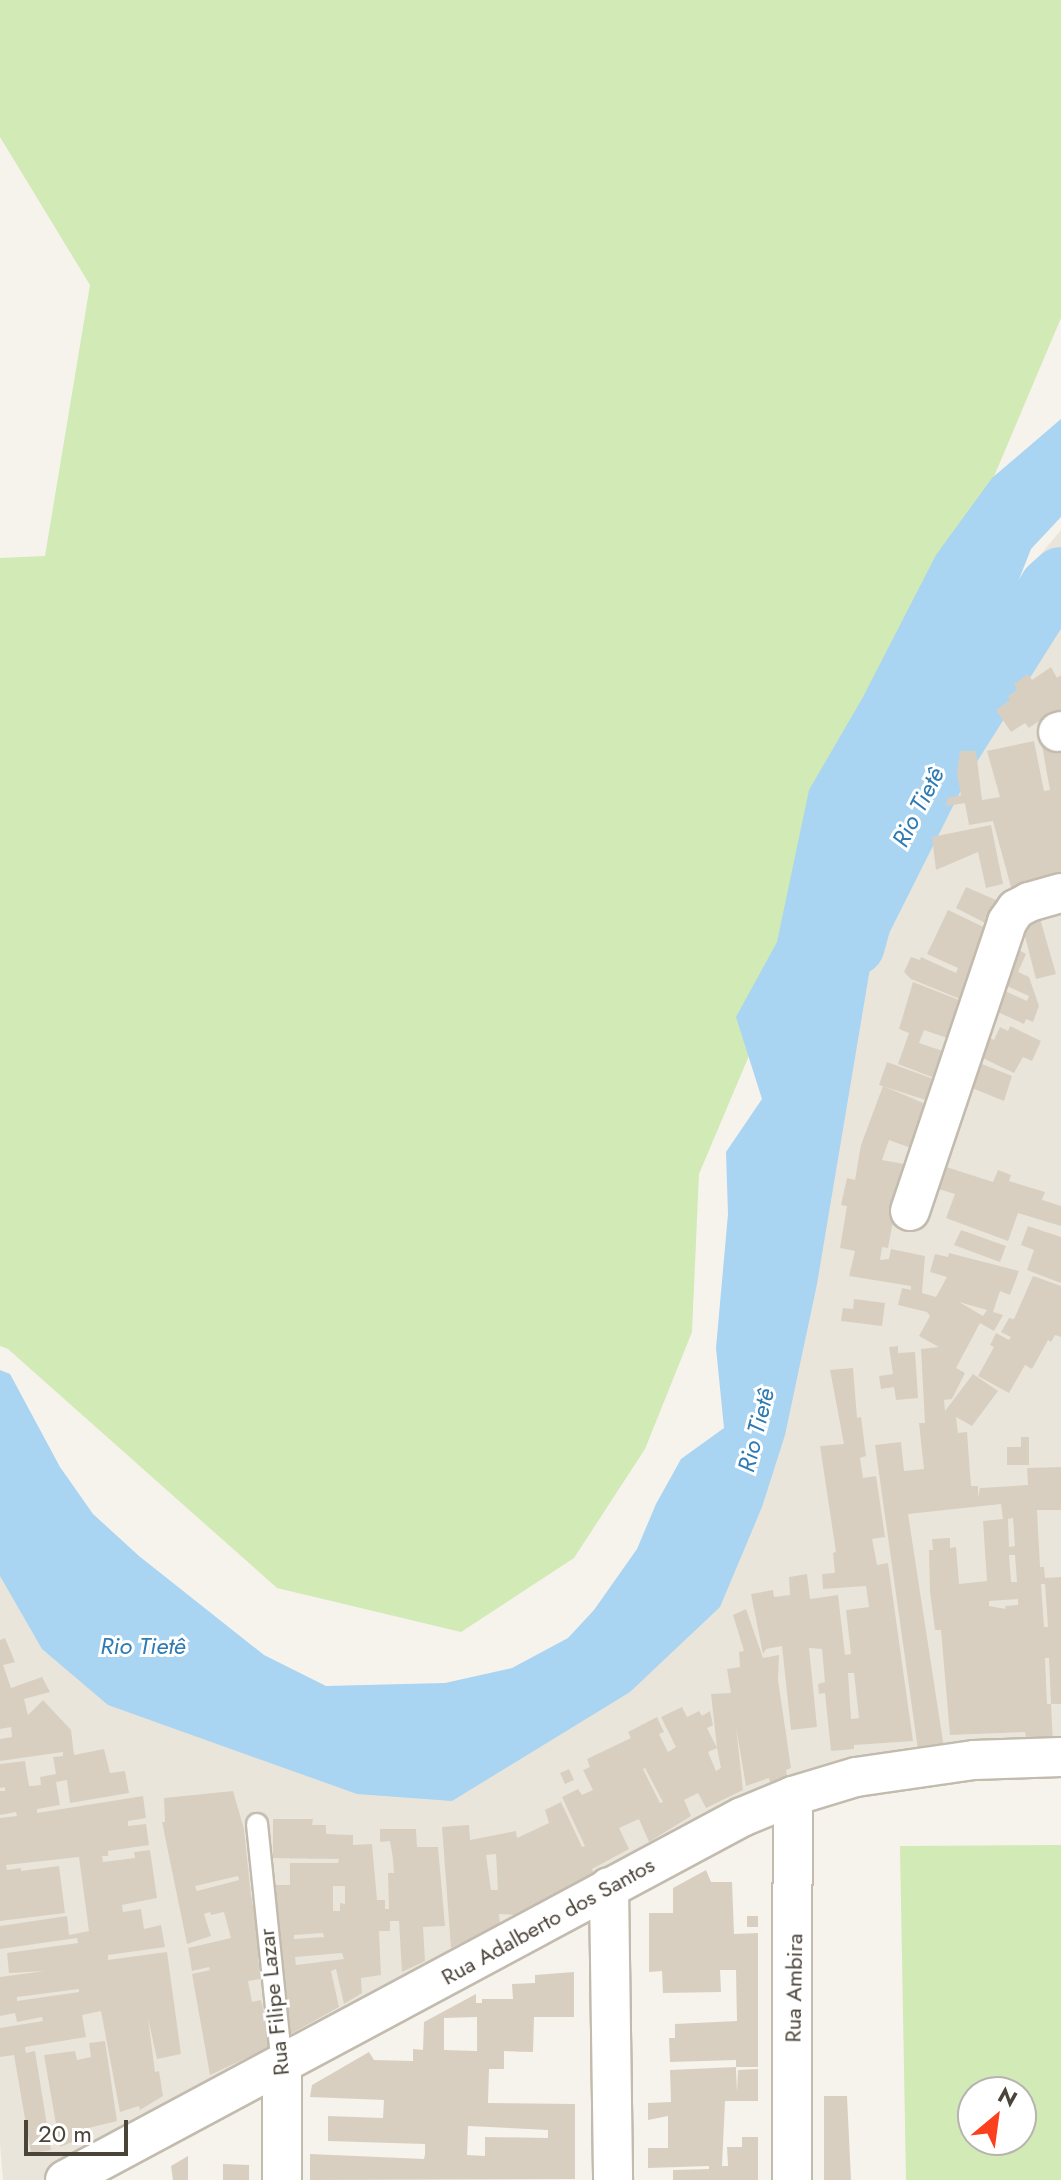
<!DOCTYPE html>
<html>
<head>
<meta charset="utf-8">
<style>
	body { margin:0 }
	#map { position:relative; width:1061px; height:2180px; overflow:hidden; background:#f6f3ec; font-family:Jost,sans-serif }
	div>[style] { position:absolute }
	.residential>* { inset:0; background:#eae5da }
	.green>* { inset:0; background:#d2eab5 }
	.water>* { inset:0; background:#a9d4f2 }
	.river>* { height:62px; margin:-31px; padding:0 31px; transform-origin:31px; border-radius:31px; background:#a9d4f2 }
	.building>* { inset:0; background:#d8cfc1 }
	.roads { filter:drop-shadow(2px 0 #c2bbae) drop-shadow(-2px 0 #c2bbae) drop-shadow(0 2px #c2bbae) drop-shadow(0 -2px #c2bbae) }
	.service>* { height:20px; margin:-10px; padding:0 10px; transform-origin:10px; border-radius:10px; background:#fff }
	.minor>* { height:38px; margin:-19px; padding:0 19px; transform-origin:19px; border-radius:19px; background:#fff }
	span { translate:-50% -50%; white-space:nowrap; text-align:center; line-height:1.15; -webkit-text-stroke:6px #fff; paint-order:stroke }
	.street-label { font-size:22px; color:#4b4439 }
	.water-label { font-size:24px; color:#2e7ab2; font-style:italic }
	.north { position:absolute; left:957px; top:2076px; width:80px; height:80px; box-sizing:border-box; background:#fff; border:2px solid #b7b4b0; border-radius:50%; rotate:29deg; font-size:22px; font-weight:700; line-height:32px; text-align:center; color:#4b4439 }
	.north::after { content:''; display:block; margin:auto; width:28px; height:36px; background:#fc3f1d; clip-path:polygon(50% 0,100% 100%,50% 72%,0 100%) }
	.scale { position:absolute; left:24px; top:2120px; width:104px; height:36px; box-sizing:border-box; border:4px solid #4b4439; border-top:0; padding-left:10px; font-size:24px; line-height:28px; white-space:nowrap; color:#4b4439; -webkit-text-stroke:6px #fff; paint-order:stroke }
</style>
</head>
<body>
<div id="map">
	<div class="residential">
		<div style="clip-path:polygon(1061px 530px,1061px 1752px,857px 1766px,92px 2180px,3px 2180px,0 2144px,0 1540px,469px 1754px,719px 1529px,888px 802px,1030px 567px)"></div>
	</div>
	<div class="green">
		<div style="clip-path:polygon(0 0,1061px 0,1061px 318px,699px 1174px,692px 1332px,645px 1449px,574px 1558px,461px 1632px,277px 1588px,8px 1349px,0 1346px,0 558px,45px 556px,90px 285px,0 137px)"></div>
		<div style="clip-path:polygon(evenodd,1061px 1845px,1061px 2180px,906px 2180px,900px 1846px,1061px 1845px,1021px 2092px,1021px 2140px,973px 2140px,973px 2092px,1021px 2092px)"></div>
	</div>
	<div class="water">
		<div style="clip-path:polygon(1061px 419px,1061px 517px,1031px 549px,980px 677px,887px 867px,817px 1284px,785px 1435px,762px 1507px,720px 1607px,630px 1692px,452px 1801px,357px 1794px,108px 1705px,42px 1649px,0 1576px,0 1370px,10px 1374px,60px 1467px,93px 1514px,139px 1556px,264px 1655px,326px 1686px,445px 1683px,512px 1668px,568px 1638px,594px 1610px,637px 1549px,656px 1504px,681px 1459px,724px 1428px,716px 1348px,728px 1214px,726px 1152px,762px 1099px,736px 1017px,777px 942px,809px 790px,863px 697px,936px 555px,992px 478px)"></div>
	</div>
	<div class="river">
		<div style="left:854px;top:945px;width:24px;rotate:-75deg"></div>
		<div style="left:860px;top:922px;width:182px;rotate:-63.3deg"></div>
		<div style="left:942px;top:759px;width:202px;rotate:-57.7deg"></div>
		<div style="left:1050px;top:588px;width:15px;rotate:-42deg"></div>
	</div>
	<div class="building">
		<div style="clip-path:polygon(1051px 667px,1057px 678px,1061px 675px,1061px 711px,1055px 715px,1053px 711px,1029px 728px,1025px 723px,1011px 732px,996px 710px,1010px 700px,1008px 696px,1017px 690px,1014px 684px,1028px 674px,1032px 680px)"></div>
		<div style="clip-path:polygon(1061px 736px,1061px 876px,1011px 887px,993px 821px,969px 825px,965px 803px,946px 806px,947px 798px,961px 795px,957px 774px,960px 751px,976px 751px,982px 800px,1000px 797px,987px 751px,1034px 741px,1044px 791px,1050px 790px,1041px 740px)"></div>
		<div style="clip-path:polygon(991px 825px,1003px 884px,986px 888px,978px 852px,936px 870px,932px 837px)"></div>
		<div style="clip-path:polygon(966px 887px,1005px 904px,993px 927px,956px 908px)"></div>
		<div style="clip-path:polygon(948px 910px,992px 931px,965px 1001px,911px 979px,904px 972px,911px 957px,920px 960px,921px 957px,956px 973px,958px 968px,927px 954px)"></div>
		<div style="clip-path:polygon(1039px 915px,1056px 974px,1036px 979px,1021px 921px)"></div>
		<div style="clip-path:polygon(1013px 947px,1026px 954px,1018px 972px,1029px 977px,1039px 1006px,1033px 1022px,1026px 1019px,1024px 1024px,989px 1008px,996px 987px,1027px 1001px,1029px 996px,998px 982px)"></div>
		<div style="clip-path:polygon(913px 982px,964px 1002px,950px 1039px,924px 1030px,919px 1043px,946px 1052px,937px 1079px,898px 1064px,909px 1033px,899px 1029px)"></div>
		<div style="clip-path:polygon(1010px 1026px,1041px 1041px,1032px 1061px,1023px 1057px,1014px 1073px,972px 1053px,979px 1033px,994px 1040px,1000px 1027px,1008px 1031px)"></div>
		<div style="clip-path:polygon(972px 1060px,1012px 1076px,1004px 1101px,962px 1084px)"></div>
		<div style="clip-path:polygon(887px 1062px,936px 1080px,929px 1101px,879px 1085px)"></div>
		<div style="clip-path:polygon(evenodd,883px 1086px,928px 1105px,911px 1148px,889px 1140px,882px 1160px,904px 1164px,888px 1248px,882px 1247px,880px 1260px,889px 1259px,891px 1249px,925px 1256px,922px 1293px,936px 1297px,947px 1277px,930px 1272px,935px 1254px,948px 1257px,949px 1253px,1019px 1271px,1010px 1295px,1000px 1291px,993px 1312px,1003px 1315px,994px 1331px,980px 1323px,956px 1368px,965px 1373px,952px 1399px,944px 1400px,945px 1411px,973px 1374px,998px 1391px,972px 1426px,956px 1417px,958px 1433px,967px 1432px,971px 1486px,978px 1486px,978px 1498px,980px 1488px,1028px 1485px,1027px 1468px,1061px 1467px,1061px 1510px,1037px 1510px,1040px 1567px,1044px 1567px,1045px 1578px,1061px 1577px,1061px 1704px,1051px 1704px,1053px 1743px,1027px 1744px,1025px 1732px,950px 1735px,941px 1630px,935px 1630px,930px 1592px,929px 1550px,933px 1550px,932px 1539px,950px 1538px,950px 1548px,956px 1547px,959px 1584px,987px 1581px,983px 1521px,1003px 1519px,1001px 1504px,908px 1514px,944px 1748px,918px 1750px,875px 1445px,901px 1442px,904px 1471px,924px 1469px,919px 1423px,925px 1423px,921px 1349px,939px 1347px,919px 1336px,930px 1316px,927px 1312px,898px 1305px,902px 1288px,911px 1290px,911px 1286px,849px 1276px,855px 1251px,840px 1248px,847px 1206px,841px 1205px,847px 1178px,855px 1180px,861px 1145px,883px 1086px,959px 1302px,987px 1310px,983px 1316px,959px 1302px,883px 1086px,1013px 1518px,1015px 1546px,1009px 1547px,1008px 1519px,1013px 1518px,883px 1086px,1009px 1555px,1015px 1555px,1017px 1582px,1011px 1582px,1009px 1555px,883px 1086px,1041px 1584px,1045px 1584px,1048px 1627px,1044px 1627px,1041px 1584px,883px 1086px,1018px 1599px,1018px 1605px,1005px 1606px,1006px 1609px,989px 1606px,989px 1601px,1018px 1599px,883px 1086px,1045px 1658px,1049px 1658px,1051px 1704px,1047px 1704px,1045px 1658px)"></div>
		<div style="clip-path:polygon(940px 1165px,993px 1182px,998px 1170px,1011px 1175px,1009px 1181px,1045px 1192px,1042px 1200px,1061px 1206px,1061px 1226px,1018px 1213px,1008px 1241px,946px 1218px,955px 1194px,932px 1187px)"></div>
		<div style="clip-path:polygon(1028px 1226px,1061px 1237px,1061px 1283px,1027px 1270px,1034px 1250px,1021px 1245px)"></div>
		<div style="clip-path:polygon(961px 1230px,1006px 1246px,1000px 1262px,954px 1245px)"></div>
		<div style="clip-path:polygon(1033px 1276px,1061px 1286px,1061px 1337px,1055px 1335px,1051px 1342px,1048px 1340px,1032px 1369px,1025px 1365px,1009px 1393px,978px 1376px,994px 1347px,990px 1345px,996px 1333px,1009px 1340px,1011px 1337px,1001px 1332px,1009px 1318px,1014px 1319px)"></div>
		<div style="clip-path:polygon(854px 1299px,885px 1303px,882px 1326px,841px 1321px,843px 1308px,853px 1309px)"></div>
		<div style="clip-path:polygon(898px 1346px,898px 1353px,915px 1352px,918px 1398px,896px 1400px,894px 1387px,881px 1389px,879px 1376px,893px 1374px,889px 1347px)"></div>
		<div style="clip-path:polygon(evenodd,853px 1368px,857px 1418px,861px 1417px,866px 1456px,860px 1458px,863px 1478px,876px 1476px,885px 1537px,872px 1539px,877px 1565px,888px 1563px,913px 1741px,854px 1745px,854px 1749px,831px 1751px,825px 1693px,819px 1694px,818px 1684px,825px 1682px,822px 1649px,809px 1648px,817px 1727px,791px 1730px,782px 1646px,766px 1649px,763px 1654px,751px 1594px,773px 1590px,774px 1597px,790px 1595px,789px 1577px,807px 1574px,810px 1599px,838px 1595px,845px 1655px,851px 1654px,846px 1610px,869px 1607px,866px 1586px,823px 1589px,822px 1574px,835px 1573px,833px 1553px,836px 1552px,820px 1446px,844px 1444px,830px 1370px,853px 1368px,848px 1673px,854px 1673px,859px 1718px,851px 1719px,848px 1673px)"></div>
		<div style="clip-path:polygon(1021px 1437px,1029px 1437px,1029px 1465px,1007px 1465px,1007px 1447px,1021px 1447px)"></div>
		<div style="clip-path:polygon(evenodd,746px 1609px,763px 1658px,779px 1655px,778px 1680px,791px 1768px,786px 1770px,787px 1777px,770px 1783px,769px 1778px,746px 1786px,736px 1727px,743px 1790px,706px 1808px,698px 1793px,684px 1800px,691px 1816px,649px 1842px,639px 1819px,619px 1828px,629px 1849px,592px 1869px,596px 1877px,521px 1915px,499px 1914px,500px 1924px,451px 1948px,442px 1827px,469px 1825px,470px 1840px,516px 1831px,517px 1838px,549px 1823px,545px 1810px,561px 1802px,582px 1847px,585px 1846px,562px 1797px,578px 1789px,582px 1795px,593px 1790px,583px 1770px,590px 1767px,587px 1759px,631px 1738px,628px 1732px,657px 1717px,664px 1732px,659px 1734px,668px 1752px,676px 1747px,661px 1717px,682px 1707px,687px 1717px,699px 1711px,702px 1716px,710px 1711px,713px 1725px,707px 1728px,717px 1748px,711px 1694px,731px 1693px,727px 1669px,740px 1667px,739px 1652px,744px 1651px,733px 1615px,746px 1609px,717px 1748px,721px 1768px,716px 1771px,708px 1752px,717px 1748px,746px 1609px,645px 1768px,663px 1802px,660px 1803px,643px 1769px,645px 1768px,746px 1609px,496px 1854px,498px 1890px,491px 1890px,486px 1855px,496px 1854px)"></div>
		<div style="clip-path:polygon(evenodd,5px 1638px,15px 1662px,3px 1665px,11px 1688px,42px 1677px,50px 1692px,24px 1699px,28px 1715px,43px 1700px,71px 1730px,74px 1755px,104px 1749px,110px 1773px,125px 1771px,129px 1793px,70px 1803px,67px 1780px,56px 1782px,60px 1805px,37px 1809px,37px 1813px,143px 1796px,146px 1818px,128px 1821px,128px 1826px,146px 1824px,149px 1845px,108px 1851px,108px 1856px,102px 1856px,103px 1862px,135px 1858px,134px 1852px,150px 1850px,157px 1898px,112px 1907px,122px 1905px,123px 1912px,141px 1909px,144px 1929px,161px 1925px,165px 1947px,108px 1955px,108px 1960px,167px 1952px,181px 2054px,157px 2059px,148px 2018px,155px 2072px,159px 2071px,163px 2096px,140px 2110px,139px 2106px,120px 2112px,101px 2011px,82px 2015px,86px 2037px,25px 2047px,26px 2053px,35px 2051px,51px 2150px,31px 2153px,14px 2055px,0 2057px,0 2028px,43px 2021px,42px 2017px,17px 2022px,15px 2013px,0 2016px,0 1977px,45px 1971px,9px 1973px,7px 1953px,78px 1943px,77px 1938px,0 1949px,0 1926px,67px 1916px,69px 1935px,89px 1931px,79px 1857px,6px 1865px,7px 1870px,21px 1868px,21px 1871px,59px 1866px,65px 1913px,0 1921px,0 1818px,17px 1816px,16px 1812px,0 1815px,0 1791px,5px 1791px,5px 1787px,0 1788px,0 1764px,25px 1761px,29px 1786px,32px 1786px,41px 1785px,40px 1777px,56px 1774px,53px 1757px,63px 1756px,63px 1752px,0 1761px,0 1739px,12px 1737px,11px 1727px,0 1729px,0 1640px,5px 1638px,79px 1989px,79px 1992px,17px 2001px,17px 1997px,79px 1989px)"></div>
		<div style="clip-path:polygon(569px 1769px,574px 1780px,565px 1784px,560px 1773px)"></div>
		<div style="clip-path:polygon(evenodd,233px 1791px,244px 1829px,251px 1896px,263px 1957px,258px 1958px,261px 1979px,248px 1981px,252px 2002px,261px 2000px,265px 2017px,268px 2017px,270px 2047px,210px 2075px,192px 1974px,210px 1970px,209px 1967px,192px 1971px,188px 1948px,231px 1938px,224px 1912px,211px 1915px,210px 1912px,204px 1914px,211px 1936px,187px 1944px,162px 1822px,165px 1822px,164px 1798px,233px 1791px,238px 1876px,239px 1880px,197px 1891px,195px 1886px,238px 1876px)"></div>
		<div style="clip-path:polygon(evenodd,273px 1819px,313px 1819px,312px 1825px,326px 1825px,326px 1834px,353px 1835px,353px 1845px,372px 1844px,377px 1900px,385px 1900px,385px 1909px,389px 1909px,388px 1873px,394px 1873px,393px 1859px,390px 1841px,380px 1842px,380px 1829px,416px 1829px,417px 1847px,438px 1847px,445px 1926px,423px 1927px,425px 1961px,402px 1972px,399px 1921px,390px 1921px,390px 1931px,379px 1931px,381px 1975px,361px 1978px,362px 1993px,344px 2004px,336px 1969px,331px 1971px,339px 2007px,287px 2036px,273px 1913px,274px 1885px,290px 1885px,290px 1863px,338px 1863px,339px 1859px,273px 1858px,273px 1819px,333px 1886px,345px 1886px,345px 1904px,340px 1903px,340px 1911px,333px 1911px,333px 1886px,273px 1819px,323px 1933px,324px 1937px,294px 1939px,294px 1935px,323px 1933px,273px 1819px,342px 1953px,344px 1959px,296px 1965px,295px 1957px,342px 1953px)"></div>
		<div style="clip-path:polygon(706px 1870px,711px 1882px,732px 1882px,734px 1934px,758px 1933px,758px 2067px,736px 2067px,736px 2060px,670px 2062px,669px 2038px,675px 2038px,675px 2024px,737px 2021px,736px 1970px,720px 1970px,721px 1992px,663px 1993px,662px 1971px,649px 1972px,649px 1913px,673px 1913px,673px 1888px)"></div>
		<div style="clip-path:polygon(747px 1916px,758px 1916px,758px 1927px,747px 1927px)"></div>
		<div style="clip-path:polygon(evenodd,574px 1972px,574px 2017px,534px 2017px,533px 2052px,504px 2051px,504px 2069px,489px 2069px,488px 2103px,575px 2104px,575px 2179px,310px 2180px,310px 2154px,424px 2159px,425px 2154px,425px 2144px,328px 2141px,328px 2116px,383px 2118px,384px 2100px,310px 2097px,312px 2085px,369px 2052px,374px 2060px,413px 2061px,413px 2049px,423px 2050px,424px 2022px,476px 1994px,476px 2003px,482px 2003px,482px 1999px,513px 1999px,512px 1984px,535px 1983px,535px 1975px,574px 1972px,477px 2017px,477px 2051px,444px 2050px,444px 2018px,477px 2017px,574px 1972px,468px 2126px,548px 2130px,548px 2138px,485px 2137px,485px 2156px,467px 2155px,468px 2126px)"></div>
		<div style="clip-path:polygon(105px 2041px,117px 2121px,80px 2130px,82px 2138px,60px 2147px,44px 2055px,75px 2051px,77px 2060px,91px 2057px,89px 2043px)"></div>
		<div style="clip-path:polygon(736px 2067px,737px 2093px,738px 2070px,758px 2069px,758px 2101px,725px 2101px,722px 2166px,728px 2166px,727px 2147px,742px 2147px,742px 2137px,758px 2137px,758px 2180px,673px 2180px,673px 2170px,709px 2169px,709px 2166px,648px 2168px,648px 2148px,668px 2148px,668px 2116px,648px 2120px,648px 2103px,671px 2102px,670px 2070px)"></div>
		<div style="clip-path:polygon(824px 2096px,847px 2096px,851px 2180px,824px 2180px)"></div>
		<div style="clip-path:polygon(188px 2156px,188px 2180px,173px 2180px,171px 2166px)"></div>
		<div style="clip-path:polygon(223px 2164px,249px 2165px,249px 2180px,223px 2180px)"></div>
	</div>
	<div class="roads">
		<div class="service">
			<div style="left:257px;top:1824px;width:243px;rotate:84.1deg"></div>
		</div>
		<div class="minor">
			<div style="left:1058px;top:732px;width:3px;rotate:-18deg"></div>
			<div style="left:910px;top:1211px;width:305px;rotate:-71.4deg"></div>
			<div style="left:1007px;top:922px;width:16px;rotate:-55deg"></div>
			<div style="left:1016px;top:909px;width:15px;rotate:-28deg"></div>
			<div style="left:1029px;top:902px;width:33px;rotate:-16deg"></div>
			<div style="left:609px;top:1887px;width:293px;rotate:89.2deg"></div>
			<div style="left:65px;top:2180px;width:768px;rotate:-28.2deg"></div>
			<div style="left:742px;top:1817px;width:55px;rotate:-22.4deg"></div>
			<div style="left:793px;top:1796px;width:66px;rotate:-16.8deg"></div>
			<div style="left:856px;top:1777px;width:119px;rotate:-8.2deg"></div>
			<div style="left:974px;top:1760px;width:87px;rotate:-2deg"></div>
			<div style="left:282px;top:2180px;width:114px;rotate:-90deg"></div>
			<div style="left:792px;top:2180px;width:384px;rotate:-89.9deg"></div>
		</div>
	</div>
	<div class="street-label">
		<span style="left:548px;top:1921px;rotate:-29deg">Rua Adalberto dos Santos</span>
		<span style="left:794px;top:1988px;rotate:-89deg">Rua Ambira</span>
		<span style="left:274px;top:2002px;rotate:-96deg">Rua Filipe Lazar</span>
	</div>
	<div class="water-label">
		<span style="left:918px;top:807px;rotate:-63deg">Rio Tietê</span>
		<span style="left:756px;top:1430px;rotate:-76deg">Rio Tietê</span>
		<span style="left:143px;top:1646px">Rio Tietê</span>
	</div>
	<div class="north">N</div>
	<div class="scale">20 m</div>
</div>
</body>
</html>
